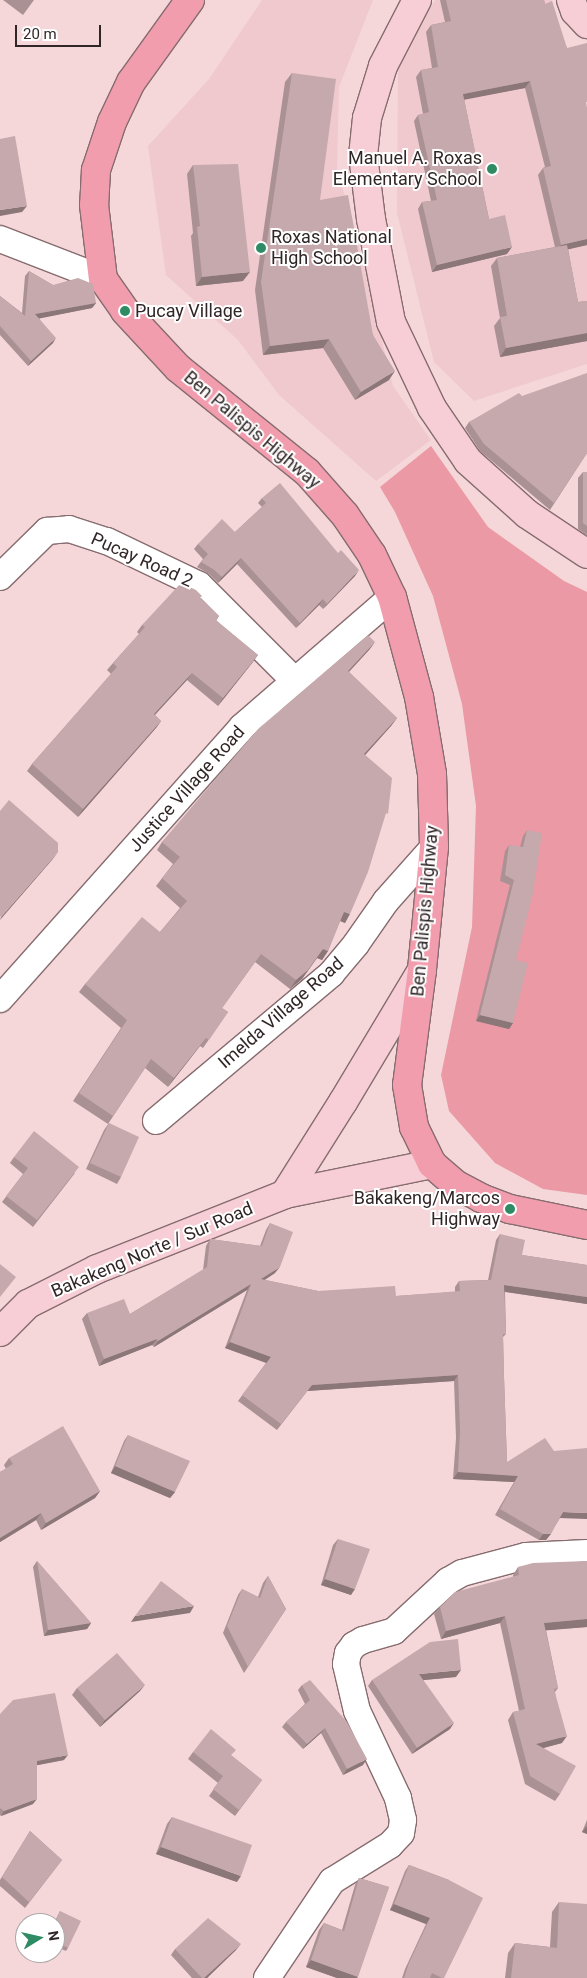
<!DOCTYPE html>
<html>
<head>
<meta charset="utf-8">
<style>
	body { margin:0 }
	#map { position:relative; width:587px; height:1978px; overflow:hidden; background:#f5d7da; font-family:Roboto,sans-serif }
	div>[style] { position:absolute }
	.built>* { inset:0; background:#efc9cd }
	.green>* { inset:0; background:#eb99a4 }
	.roads { filter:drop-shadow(1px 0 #866c6f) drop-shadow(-1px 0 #866c6f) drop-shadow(0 1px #866c6f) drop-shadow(0 -1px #866c6f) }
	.street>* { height:26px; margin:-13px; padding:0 13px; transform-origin:13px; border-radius:13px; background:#fff }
	.secondary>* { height:28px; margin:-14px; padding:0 14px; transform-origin:14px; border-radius:14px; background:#f8ced6 }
	.primary>* { height:28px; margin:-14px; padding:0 14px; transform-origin:14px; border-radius:14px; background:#f19dae }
	.wall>* { inset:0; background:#aa9194 }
	.shaded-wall>* { inset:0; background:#8b7678 }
	.building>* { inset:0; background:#c6a9ac }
	.dots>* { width:14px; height:14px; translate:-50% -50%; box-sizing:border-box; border:2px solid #fff; border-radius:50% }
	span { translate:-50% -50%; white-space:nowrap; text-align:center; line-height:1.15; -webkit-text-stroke:4px #fff; paint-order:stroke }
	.poi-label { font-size:18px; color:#312627 }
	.right { translate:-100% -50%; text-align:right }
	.left { translate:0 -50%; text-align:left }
	.street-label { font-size:18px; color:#312627 }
	.north { position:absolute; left:15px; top:1913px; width:50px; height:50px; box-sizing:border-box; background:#fff; border:1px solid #ada8a9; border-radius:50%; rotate:81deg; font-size:14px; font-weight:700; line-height:20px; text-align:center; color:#312627 }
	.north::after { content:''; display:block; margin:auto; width:18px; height:22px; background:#2e8b63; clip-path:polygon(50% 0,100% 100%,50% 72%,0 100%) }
	.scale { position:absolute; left:15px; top:25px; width:86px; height:22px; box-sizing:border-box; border:2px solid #312627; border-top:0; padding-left:6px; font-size:15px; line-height:18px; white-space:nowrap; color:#312627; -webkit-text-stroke:4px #fff; paint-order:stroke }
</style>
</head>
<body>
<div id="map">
	<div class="built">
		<div style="clip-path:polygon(262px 0,373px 0,339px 87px,337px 172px,353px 220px,393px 386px,431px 440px,376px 481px,279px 395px,238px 340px,166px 275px,148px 146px,209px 79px)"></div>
		<div style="clip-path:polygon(435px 0,552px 0,587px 125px,587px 364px,474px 401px,434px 362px,397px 213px,398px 65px)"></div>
	</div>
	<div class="green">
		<div style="clip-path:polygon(431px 446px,488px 527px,564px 581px,587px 592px,587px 1195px,543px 1189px,495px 1163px,449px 1111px,441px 1075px,472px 927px,476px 806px,462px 704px,433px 596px,395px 512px,380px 487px)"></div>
	</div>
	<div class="roads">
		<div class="street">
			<div style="left:0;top:239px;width:110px;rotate:21.2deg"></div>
			<div style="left:0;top:577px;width:66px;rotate:-44.4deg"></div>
			<div style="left:47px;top:531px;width:22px;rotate:-5deg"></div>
			<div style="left:69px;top:529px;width:40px;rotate:18deg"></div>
			<div style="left:107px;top:541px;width:102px;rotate:25.6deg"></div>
			<div style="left:199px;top:585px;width:134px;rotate:45deg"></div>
			<div style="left:0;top:999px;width:364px;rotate:-48.3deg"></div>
			<div style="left:242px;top:727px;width:198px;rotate:-40.9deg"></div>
			<div style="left:156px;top:1121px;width:229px;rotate:-40deg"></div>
			<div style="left:331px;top:974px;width:39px;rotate:-50deg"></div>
			<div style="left:356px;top:944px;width:52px;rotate:-55.1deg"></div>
			<div style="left:386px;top:901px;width:72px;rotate:-48.4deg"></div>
			<div style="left:267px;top:1978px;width:117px;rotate:-56.2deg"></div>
			<div style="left:332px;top:1881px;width:68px;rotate:-31.8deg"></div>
			<div style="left:390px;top:1845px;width:16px;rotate:-47deg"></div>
			<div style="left:401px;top:1833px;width:13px;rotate:-81deg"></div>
			<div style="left:403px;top:1820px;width:23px;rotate:-103deg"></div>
			<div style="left:398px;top:1798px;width:96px;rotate:-115.2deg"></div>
			<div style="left:357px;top:1711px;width:48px;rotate:-103.2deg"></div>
			<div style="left:346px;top:1664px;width:11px;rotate:-80deg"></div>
			<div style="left:348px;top:1653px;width:10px;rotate:-53deg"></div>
			<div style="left:354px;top:1645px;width:10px;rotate:-29deg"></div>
			<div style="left:363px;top:1640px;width:32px;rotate:-16deg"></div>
			<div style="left:394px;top:1631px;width:74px;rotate:-42.8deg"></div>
			<div style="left:448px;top:1581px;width:16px;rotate:-30deg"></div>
			<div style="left:462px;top:1573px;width:66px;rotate:-14.9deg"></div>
			<div style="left:526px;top:1556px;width:61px;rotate:-2.8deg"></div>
		</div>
		<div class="secondary">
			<div style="left:417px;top:0;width:74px;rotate:117.3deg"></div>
			<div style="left:383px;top:66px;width:54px;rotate:107.1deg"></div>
			<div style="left:367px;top:118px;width:37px;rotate:96deg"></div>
			<div style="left:363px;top:155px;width:64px;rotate:82.9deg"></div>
			<div style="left:371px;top:219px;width:105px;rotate:79deg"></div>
			<div style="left:391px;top:322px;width:95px;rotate:64.5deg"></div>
			<div style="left:432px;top:408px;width:64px;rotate:55.8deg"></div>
			<div style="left:468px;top:461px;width:79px;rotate:41.9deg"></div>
			<div style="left:527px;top:514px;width:72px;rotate:33.7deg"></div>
			<div style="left:571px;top:0;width:12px;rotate:70deg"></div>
			<div style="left:575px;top:11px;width:18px;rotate:47deg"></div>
			<div style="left:285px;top:1194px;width:109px;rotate:-57.8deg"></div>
			<div style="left:343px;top:1102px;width:154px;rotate:-59.1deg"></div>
			<div style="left:0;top:1332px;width:40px;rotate:-45deg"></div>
			<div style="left:28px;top:1304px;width:77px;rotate:-26.9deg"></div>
			<div style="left:97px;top:1269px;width:202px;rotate:-21.7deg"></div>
			<div style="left:285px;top:1194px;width:150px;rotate:-11.5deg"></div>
		</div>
		<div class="primary">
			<div style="left:190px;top:0;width:101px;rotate:125.7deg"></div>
			<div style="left:131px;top:82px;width:44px;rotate:115.4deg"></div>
			<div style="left:112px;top:122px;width:51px;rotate:108.4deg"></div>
			<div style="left:96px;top:170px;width:35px;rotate:93deg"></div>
			<div style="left:94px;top:205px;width:75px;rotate:83.1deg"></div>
			<div style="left:103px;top:279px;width:39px;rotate:55deg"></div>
			<div style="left:125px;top:311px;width:78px;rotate:47.1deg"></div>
			<div style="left:178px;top:368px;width:166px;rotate:38.9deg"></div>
			<div style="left:307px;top:472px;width:57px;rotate:48.5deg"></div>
			<div style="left:345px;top:515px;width:48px;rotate:56deg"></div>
			<div style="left:372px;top:555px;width:47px;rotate:64.5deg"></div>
			<div style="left:392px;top:597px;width:104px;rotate:74.9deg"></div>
			<div style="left:419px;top:697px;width:78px;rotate:80.4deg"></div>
			<div style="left:432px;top:774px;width:73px;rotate:88.4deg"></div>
			<div style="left:434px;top:847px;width:124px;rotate:95.6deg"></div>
			<div style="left:422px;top:970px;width:116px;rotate:97.4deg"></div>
			<div style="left:407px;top:1085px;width:43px;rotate:80.5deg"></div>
			<div style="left:414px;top:1127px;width:41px;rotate:64.1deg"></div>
			<div style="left:432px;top:1164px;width:30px;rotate:41deg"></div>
			<div style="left:455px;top:1184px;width:30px;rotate:28deg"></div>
			<div style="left:481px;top:1198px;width:31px;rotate:21deg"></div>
			<div style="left:510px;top:1209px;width:79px;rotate:11.7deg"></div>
		</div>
	</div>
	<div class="wall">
		<div style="clip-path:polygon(3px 0,34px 0,23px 15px)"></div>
		<div style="clip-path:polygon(440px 0,544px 0,545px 4px,567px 48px,587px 109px,587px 245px,568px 249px,578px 302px,587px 301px,587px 341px,500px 357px,494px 326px,500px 318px,491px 266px,497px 258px,555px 247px,538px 175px,543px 168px,545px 167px,525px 88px,464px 99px,489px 219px,507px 254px,432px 272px,418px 209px,422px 202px,431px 201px,414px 121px,418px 115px,423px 114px,416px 77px,421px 70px,432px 68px,426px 32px,431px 25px,445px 22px)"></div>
		<div style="clip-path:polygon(292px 73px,320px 200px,373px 335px,389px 380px,355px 400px,323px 348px,263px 355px,255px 290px,285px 82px)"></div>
		<div style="clip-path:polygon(193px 165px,243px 281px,196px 286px,191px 236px,193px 233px,187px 174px)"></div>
		<div style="clip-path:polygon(29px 271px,53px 285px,96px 303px,92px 308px,39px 318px,53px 343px,28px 366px,0 335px,0 296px,22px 313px,25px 276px)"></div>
		<div style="clip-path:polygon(522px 396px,587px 453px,550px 510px,480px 451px,465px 428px,469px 422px)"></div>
		<div style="clip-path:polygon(583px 472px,587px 472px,587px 536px,578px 529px,578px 478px)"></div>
		<div style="clip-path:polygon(262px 498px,355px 576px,323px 609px,319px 605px,296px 628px,237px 564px,218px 583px,209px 574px,197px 567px,203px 559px,194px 549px,198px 544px,235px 532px,262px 507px,258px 503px)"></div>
		<div style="clip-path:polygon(201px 598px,219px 616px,216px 621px,258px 655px,218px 706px,187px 680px,155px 715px,161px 721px,156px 728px,78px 817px,27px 771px,32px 764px,111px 674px,107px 670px,113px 663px,139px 634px,137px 632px,142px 625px)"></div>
		<div style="clip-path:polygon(375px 642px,369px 650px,349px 672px,397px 718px,391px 726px,365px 755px,383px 820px,345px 923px,340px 921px,328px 951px,322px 960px,317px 958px,302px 979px,290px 989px,255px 962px,222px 1008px,228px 1012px,203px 1048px,200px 1046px,168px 1087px,145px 1068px,108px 1124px,73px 1101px,121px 1028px,79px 992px,85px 984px,160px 932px,180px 908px,156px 886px,173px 864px,157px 850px,162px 842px)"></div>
		<div style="clip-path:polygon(527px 830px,516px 960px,513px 1023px,509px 1029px,476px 1021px,510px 885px,500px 881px,505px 851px,509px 845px,520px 847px,523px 836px)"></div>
		<div style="clip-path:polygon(109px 1123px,121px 1177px,117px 1184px,86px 1169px,104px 1130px)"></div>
		<div style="clip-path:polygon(14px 1157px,75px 1173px,33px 1227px,2px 1202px,23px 1174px,10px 1163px)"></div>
		<div style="clip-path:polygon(270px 1223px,275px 1273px,265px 1280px,318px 1291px,396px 1296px,455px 1292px,455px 1287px,459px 1281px,488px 1280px,496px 1240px,500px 1234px,522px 1255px,587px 1265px,587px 1304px,505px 1292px,506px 1334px,503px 1337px,504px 1377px,507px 1462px,560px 1518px,546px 1540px,539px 1540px,495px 1515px,514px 1482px,453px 1479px,456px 1438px,454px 1381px,307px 1391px,277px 1430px,238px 1401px,266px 1363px,225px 1348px,247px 1290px,154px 1347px,152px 1345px,99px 1366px,82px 1319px,87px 1313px,130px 1314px,203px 1270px,206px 1246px,210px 1239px,260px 1246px,266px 1230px)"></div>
		<div style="clip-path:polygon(128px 1435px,175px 1492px,170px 1498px,111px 1473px,124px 1441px)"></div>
		<div style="clip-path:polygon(9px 1458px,100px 1491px,95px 1498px,41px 1530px,36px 1520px,0 1542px,0 1472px,6px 1469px,4px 1465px)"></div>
		<div style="clip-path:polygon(338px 1539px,351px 1595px,321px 1585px,333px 1545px)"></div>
		<div style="clip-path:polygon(37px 1561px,91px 1623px,87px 1629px,44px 1636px,33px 1567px)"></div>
		<div style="clip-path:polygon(587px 1561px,587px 1627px,546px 1630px,558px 1688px,555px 1692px,562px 1743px,544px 1748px,560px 1794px,555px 1801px,525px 1784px,508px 1720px,513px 1712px,519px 1711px,500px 1623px,441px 1639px,434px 1614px,440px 1607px,513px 1577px,513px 1575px,518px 1567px)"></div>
		<div style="clip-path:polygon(268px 1576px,286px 1609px,244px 1673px,223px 1633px,238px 1595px,242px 1589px,258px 1597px,263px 1583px)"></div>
		<div style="clip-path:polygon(456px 1677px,423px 1680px,450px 1729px,412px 1754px,368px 1686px,372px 1680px)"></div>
		<div style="clip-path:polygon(302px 1685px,363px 1765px,343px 1775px,321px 1733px,303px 1749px,282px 1727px,286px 1722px,305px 1704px,298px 1690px)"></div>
		<div style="clip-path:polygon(77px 1688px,140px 1691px,100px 1727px,72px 1695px)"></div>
		<div style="clip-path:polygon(0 1714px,64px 1760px,37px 1765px,33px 1804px,1px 1816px,0 1815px)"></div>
		<div style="clip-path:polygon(193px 1752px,232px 1756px,262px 1780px,235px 1816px,209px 1796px,218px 1783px,188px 1759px)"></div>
		<div style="clip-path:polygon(172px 1817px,237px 1882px,156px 1854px,167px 1824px)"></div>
		<div style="clip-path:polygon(587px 1820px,587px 1834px,582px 1832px)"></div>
		<div style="clip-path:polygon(30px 1831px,62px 1860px,25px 1908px,0 1886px,0 1880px)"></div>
		<div style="clip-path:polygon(409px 1865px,449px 1880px,444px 1978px,402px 1978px,405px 1969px,426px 1924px,390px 1910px,405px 1871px)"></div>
		<div style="clip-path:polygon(359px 1878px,389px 1887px,357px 1978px,337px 1978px,306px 1967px,319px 1930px,324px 1923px,342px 1930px,355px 1885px)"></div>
		<div style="clip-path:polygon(559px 1902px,587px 1978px,505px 1978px,508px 1953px,515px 1943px,550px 1947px,552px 1912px)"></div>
		<div style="clip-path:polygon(60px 1911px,68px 1948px,66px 1951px,55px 1946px,55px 1923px,54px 1923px)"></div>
		<div style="clip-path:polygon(175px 1949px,236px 1950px,207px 1978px,192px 1978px,171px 1955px)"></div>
	</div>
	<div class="shaded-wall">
		<div style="clip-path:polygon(530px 81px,525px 88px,458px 101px,463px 94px)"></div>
		<div style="clip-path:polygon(27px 206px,22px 212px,0 216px,0 210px)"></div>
		<div style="clip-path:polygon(587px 239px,587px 245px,557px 252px,561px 245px)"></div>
		<div style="clip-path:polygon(512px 247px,507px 254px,432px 272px,437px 265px)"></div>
		<div style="clip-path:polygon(250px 272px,243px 281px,196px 286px,202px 277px)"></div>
		<div style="clip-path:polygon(96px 303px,92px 308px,32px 320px,35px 314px)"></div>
		<div style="clip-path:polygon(587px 333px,587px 341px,500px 357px,506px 348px)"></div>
		<div style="clip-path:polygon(56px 338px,53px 343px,28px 366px,31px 361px)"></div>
		<div style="clip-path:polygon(329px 339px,323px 348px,263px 355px,270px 346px)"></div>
		<div style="clip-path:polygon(395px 371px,389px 380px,355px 400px,361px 392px)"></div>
		<div style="clip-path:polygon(241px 558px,237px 564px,218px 583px,222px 577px)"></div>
		<div style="clip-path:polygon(359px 570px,355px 576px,323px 609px,327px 604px)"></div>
		<div style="clip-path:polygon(323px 599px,319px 605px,296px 628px,300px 623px)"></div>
		<div style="clip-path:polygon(375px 642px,369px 650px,342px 679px,348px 671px)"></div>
		<div style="clip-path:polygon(258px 655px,253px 662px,218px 706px,223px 698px)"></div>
		<div style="clip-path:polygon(192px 673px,187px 680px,148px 722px,154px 714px)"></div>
		<div style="clip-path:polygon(397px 718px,391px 726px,358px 763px,364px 754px)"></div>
		<div style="clip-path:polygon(161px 721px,156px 728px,78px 817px,83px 809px)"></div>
		<div style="clip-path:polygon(58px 852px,52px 860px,0 920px,1px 917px)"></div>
		<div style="clip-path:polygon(344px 912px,350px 914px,345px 923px,338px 920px)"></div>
		<div style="clip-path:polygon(323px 949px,328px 951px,322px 960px,317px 958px,302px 979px,290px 989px,296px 980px)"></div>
		<div style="clip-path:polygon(480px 1015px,513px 1023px,509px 1029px,476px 1021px)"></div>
		<div style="clip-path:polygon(206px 1038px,200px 1046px,168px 1087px,174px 1078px)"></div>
		<div style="clip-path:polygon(280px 1267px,275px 1273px,256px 1285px,261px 1279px)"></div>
		<div style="clip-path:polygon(251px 1284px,247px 1290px,154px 1347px,158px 1341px)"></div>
		<div style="clip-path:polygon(504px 1285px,587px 1297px,587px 1304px,500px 1291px)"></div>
		<div style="clip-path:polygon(157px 1339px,152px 1345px,99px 1366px,104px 1359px)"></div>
		<div style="clip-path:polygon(230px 1342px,271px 1357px,267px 1363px,225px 1348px)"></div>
		<div style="clip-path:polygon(458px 1375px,454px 1381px,307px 1391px,277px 1430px,312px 1385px)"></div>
		<div style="clip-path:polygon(115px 1466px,175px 1492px,170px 1498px,111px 1473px)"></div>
		<div style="clip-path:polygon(458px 1472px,518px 1476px,514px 1482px,453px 1479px)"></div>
		<div style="clip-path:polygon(100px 1491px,95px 1498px,41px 1530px,46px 1523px)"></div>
		<div style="clip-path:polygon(563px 1512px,587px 1513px,587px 1519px,559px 1518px)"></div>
		<div style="clip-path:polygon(41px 1513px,36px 1520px,0 1542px,0 1538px)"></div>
		<div style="clip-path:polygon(543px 1534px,551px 1534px,546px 1540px,539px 1540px)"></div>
		<div style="clip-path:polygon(325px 1579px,355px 1589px,351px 1595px,321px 1585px)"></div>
		<div style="clip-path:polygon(194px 1606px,190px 1613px,131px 1622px,135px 1616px)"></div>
		<div style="clip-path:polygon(505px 1616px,500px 1623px,441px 1639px,446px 1631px)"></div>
		<div style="clip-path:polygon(587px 1619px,587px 1627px,539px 1631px,544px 1623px)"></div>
		<div style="clip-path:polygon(91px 1623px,87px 1629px,44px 1636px,48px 1630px)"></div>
		<div style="clip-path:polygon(461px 1670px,456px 1677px,414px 1681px,419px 1674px)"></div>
		<div style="clip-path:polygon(145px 1685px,140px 1691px,100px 1727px,105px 1720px)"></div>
		<div style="clip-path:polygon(454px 1723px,450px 1729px,412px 1754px,417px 1748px)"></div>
		<div style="clip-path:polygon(325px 1728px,321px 1733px,303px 1749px,307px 1744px)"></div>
		<div style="clip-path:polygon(567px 1736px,562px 1743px,531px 1751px,536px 1744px)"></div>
		<div style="clip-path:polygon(68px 1755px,64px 1760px,33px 1766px,37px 1761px)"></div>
		<div style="clip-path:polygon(367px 1759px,363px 1765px,343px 1775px,347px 1769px)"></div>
		<div style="clip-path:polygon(37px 1799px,33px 1804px,1px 1816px,4px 1811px)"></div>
		<div style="clip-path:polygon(587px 1826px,587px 1834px,582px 1832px)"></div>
		<div style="clip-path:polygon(161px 1847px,241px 1876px,237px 1882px,156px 1854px)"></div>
		<div style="clip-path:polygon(394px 1904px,430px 1918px,426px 1924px,390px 1910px)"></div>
		<div style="clip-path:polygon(241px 1944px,236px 1950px,207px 1978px,204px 1978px)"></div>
		<div style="clip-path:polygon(311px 1960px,358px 1977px,357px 1978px,337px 1978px,306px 1967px)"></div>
	</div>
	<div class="building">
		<div style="clip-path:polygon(446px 0,544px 0,545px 4px,552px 1px,567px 48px,587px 43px,587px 102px,586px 102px,587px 109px,587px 239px,561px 245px,543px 168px,551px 166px,530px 81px,463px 94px,489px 219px,505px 215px,512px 247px,437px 265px,422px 202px,437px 200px,418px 115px,429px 112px,421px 70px,438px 67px,431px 25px,451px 21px)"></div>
		<div style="clip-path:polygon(292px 73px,336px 79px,320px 200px,348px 195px,373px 335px,395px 371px,361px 392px,329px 339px,270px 346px,261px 282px)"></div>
		<div style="clip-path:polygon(15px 136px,27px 206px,0 210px,0 139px)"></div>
		<div style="clip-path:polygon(238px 164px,250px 272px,202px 277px,197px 227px,200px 226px,193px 165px)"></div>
		<div style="clip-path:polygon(567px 245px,578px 302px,587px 301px,587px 333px,506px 348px,500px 317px,507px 316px,497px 258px)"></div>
		<div style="clip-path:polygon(29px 271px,53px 285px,78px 278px,93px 284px,96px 303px,35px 314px,56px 338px,31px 361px,0 326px,0 296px,25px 316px)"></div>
		<div style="clip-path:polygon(587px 373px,587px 453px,554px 503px,484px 444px,469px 422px,519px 393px,522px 396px)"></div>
		<div style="clip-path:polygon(583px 472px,587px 472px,587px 526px,583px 523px)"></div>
		<div style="clip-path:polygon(280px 483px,338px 553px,341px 550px,359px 570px,327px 604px,323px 599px,300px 623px,241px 558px,222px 577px,213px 569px,201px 562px,208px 554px,198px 544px,222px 519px,235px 532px,266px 503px,262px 498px)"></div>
		<div style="clip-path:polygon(181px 583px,196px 590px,202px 596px,200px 598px,219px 616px,216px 620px,258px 655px,223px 698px,192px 673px,154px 714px,161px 721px,83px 809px,32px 764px,117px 667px,113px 663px,145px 627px,142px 625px)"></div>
		<div style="clip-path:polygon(368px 635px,375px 642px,348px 671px,397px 718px,364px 754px,392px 778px,388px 814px,386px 813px,368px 872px,350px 914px,344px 912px,328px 951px,323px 949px,308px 970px,296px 980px,261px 954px,222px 1008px,228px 1012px,209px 1040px,206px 1038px,174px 1078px,151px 1059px,113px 1116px,79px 1093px,127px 1020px,85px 984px,142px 917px,160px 932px,187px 901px,162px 878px,180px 857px,162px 842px,258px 729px)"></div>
		<div style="clip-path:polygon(9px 800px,58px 843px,58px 852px,1px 917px,0 916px,0 811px)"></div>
		<div style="clip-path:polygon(527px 830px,542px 833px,533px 893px,516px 960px,528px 963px,513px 1023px,480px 1015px,514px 880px,505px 875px,509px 845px,523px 847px)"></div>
		<div style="clip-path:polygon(109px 1123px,139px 1137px,121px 1177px,90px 1163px)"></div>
		<div style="clip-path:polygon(34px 1131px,79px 1167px,37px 1220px,6px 1196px,28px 1168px,14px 1157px)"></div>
		<div style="clip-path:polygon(270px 1223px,293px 1232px,280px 1267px,261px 1279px,318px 1291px,395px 1286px,396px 1296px,460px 1291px,459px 1281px,491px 1280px,500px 1234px,525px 1240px,522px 1255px,587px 1265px,587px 1297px,504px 1285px,506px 1334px,503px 1334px,504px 1377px,507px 1462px,545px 1438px,554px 1451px,587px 1448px,587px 1513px,563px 1512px,551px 1534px,543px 1534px,500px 1509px,518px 1476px,458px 1472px,460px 1431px,458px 1375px,312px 1385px,281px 1424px,242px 1395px,271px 1357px,230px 1342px,251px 1284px,158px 1341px,157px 1339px,104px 1359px,87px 1313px,124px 1299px,130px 1314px,207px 1267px,210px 1239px,262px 1246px)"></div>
		<div style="clip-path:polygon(0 1264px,16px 1277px,0 1297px)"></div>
		<div style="clip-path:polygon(63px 1426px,100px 1491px,46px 1523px,41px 1513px,0 1538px,0 1472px,13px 1464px,9px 1458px)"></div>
		<div style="clip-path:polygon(128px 1435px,190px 1461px,175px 1492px,115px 1466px)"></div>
		<div style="clip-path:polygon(338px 1539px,370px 1549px,355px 1589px,325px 1579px)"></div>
		<div style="clip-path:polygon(37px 1561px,91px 1623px,48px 1630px)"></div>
		<div style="clip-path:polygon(587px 1561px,587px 1619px,544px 1623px,558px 1688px,554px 1689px,567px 1736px,536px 1744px,576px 1766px,560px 1794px,530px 1776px,513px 1712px,525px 1709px,505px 1616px,446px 1631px,440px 1607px,455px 1592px,519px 1575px,518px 1567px,533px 1563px)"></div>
		<div style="clip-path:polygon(268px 1576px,286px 1609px,248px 1667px,227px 1626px,242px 1589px,260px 1598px)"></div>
		<div style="clip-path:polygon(161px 1581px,194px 1606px,135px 1616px)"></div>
		<div style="clip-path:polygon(458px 1639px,461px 1670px,419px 1674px,454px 1723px,417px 1748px,372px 1680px,430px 1642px)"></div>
		<div style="clip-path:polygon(117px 1653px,145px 1685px,105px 1720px,77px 1688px)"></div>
		<div style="clip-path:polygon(310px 1680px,347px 1722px,367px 1759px,347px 1769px,325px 1728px,307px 1744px,286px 1722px,310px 1700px,302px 1685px)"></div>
		<div style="clip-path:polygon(55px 1693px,68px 1755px,37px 1761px,37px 1799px,4px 1811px,0 1808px,0 1714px,13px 1700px)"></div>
		<div style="clip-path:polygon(211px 1729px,236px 1750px,231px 1755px,262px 1780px,239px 1810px,213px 1789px,223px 1776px,193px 1752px)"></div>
		<div style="clip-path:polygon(172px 1817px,252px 1845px,241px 1876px,161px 1847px)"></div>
		<div style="clip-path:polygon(30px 1831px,62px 1860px,29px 1902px,2px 1877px)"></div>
		<div style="clip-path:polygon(409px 1865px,449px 1880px,483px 1898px,444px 1978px,442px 1978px,432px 1973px,430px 1978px,404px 1978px,409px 1963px,430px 1918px,394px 1904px)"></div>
		<div style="clip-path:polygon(359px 1878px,389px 1887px,358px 1977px,311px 1960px,324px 1923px,344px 1931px)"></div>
		<div style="clip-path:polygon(559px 1902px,587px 1904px,587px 1978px,511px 1978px,515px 1943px,557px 1948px)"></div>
		<div style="clip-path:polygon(60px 1911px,81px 1921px,68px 1948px,55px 1941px,55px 1923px)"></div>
		<div style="clip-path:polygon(208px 1918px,241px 1944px,204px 1978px,202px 1978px,175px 1949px)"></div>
	</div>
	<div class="dots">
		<div style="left:492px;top:169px;background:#2e8b63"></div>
		<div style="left:261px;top:248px;background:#2e8b63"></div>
		<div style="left:125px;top:311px;background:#2e8b63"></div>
		<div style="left:510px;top:1209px;background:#2e8b63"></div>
	</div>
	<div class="poi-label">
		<span class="right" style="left:482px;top:169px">Manuel A. Roxas<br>Elementary School</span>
		<span class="left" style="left:271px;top:248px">Roxas National<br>High School</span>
		<span class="left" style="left:135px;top:311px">Pucay Village</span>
		<span class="right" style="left:500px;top:1209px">Bakakeng/Marcos<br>Highway</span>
	</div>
	<div class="street-label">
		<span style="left:252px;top:430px;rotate:40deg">Ben Palispis Highway</span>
		<span style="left:142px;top:560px;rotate:24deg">Pucay Road 2</span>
		<span style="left:187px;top:789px;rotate:-48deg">Justice Village Road</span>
		<span style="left:425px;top:911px;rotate:-85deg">Ben Palispis Highway</span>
		<span style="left:281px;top:1013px;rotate:-41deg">Imelda Village Road</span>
		<span style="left:152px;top:1250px;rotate:-23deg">Bakakeng Norte / Sur Road</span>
	</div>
	<div class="north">N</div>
	<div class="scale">20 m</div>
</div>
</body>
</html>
